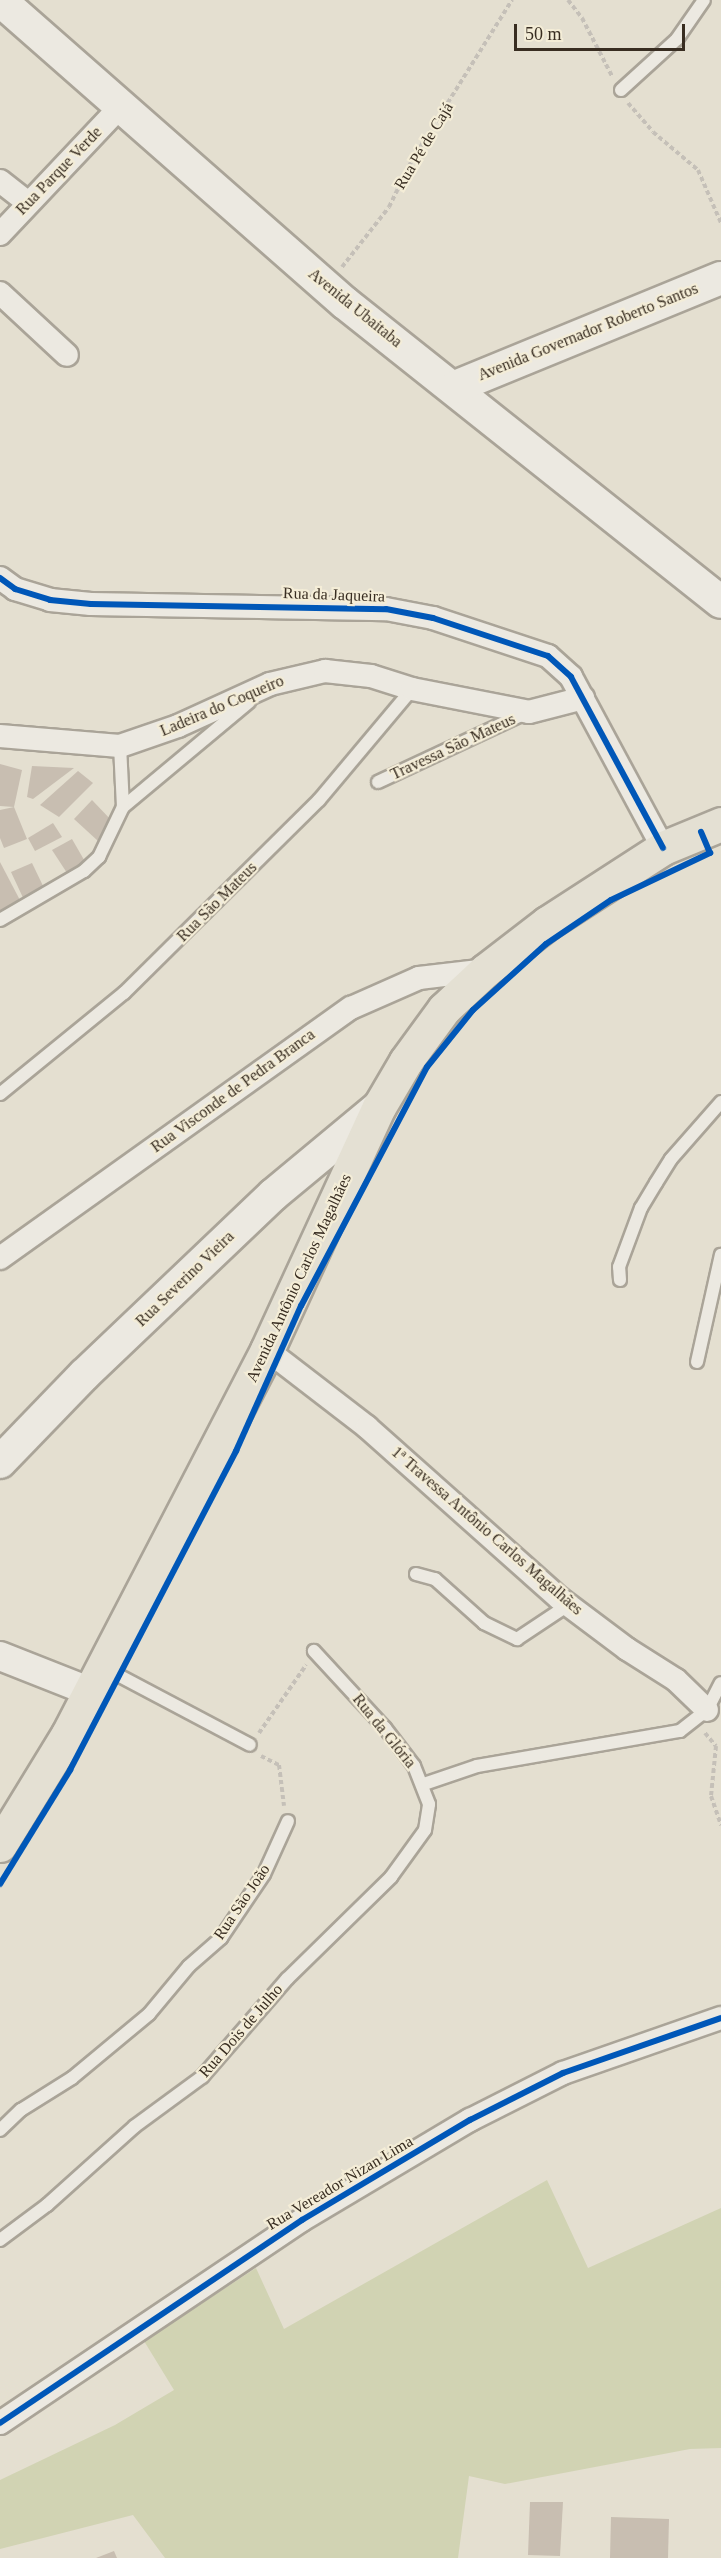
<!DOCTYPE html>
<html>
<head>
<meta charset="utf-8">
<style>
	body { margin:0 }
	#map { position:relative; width:721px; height:2558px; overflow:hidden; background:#e4dfd0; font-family:Georgia,serif }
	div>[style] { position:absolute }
	.green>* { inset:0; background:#d1d3b3 }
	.building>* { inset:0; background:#c8beb1 }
	.path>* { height:4px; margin-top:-2px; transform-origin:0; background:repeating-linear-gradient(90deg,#c5c0b8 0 4.5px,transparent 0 7.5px) }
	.roads { filter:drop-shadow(2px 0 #aaa498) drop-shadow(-2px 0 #aaa498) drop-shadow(0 2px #aaa498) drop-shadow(0 -2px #aaa498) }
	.service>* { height:12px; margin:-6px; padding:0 6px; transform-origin:6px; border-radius:6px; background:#ece9e1 }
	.minor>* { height:22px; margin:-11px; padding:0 11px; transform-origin:11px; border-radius:11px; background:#ece9e1 }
	.tertiary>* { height:28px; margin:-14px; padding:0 14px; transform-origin:14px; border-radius:14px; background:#ece9e1 }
	.secondary>* { height:32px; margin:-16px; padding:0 16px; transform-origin:16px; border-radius:16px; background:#ece9e1 }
	.primary>* { height:33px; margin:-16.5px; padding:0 16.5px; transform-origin:16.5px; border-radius:16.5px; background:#e4e0d3 }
	.cycleway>* { height:6px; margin:-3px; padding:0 3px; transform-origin:3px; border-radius:3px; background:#0057b8 }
	span { translate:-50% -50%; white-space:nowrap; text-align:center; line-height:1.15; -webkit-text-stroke:4.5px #f4edd7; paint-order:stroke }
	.street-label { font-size:16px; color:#382d21 }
	.scale { position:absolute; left:514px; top:24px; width:171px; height:27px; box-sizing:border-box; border:3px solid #382d21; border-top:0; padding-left:8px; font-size:18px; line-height:21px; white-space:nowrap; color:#382d21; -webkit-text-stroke:4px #f4edd7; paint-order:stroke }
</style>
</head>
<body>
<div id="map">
	<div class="green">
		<div style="clip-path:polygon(547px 2180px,588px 2268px,721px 2208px,721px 2448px,690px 2449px,505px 2484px,469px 2476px,458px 2558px,165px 2558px,133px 2515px,0 2549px,0 2480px,115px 2425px,174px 2390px,144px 2341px,256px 2268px,284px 2329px)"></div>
	</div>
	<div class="building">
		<div style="clip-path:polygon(0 764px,22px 770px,14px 807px,0 806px)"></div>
		<div style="clip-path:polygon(32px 766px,74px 768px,33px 799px,27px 797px)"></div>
		<div style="clip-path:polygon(78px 771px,93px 783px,59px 817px,40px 805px)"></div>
		<div style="clip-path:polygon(92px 800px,113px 822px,98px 841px,74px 819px)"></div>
		<div style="clip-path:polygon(14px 807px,27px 839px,4px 848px,0 838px,0 810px)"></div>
		<div style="clip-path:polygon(53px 823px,62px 837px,35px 851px,28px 838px)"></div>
		<div style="clip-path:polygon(72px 839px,87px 865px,69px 876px,52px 850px)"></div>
		<div style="clip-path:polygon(0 862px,22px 904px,0 916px)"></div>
		<div style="clip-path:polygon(32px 863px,45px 890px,25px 902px,11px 872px)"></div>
		<div style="clip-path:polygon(530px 2502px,563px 2502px,560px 2556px,528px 2555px)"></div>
		<div style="clip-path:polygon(611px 2517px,669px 2519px,668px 2558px,610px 2558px)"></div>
		<div style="clip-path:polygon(114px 2551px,117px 2558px,96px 2558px)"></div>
	</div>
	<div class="path">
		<div style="left:568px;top:0;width:23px;rotate:52deg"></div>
		<div style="left:582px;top:18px;width:65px;rotate:62.7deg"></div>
		<div style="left:628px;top:103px;width:38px;rotate:49deg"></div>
		<div style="left:653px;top:132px;width:59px;rotate:40.2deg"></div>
		<div style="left:698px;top:170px;width:58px;rotate:66.5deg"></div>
		<div style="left:342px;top:267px;width:76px;rotate:-51.9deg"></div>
		<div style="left:389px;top:207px;width:52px;rotate:-63.9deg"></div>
		<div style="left:412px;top:160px;width:189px;rotate:-58deg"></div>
		<div style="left:259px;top:1733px;width:83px;rotate:-55.3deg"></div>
		<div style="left:705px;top:1733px;width:17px;rotate:50deg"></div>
		<div style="left:716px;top:1746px;width:50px;rotate:95.7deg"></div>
		<div style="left:711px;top:1796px;width:31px;rotate:71deg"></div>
		<div style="left:261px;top:1756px;width:20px;rotate:27deg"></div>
		<div style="left:279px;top:1765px;width:41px;rotate:83deg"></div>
	</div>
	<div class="roads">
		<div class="service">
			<div style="left:621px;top:90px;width:76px;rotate:-42.3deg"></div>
			<div style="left:677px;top:39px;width:47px;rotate:-55.3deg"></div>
			<div style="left:378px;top:782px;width:162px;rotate:-25.1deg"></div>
			<div style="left:123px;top:807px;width:164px;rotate:-39.8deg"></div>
			<div style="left:0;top:920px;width:97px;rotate:-30.3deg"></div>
			<div style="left:84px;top:871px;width:21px;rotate:-43deg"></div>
			<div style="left:99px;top:857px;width:55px;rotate:-64.4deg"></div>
			<div style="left:123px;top:807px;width:61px;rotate:-92.8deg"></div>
			<div style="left:0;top:1094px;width:160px;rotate:-39.2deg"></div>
			<div style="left:124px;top:993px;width:274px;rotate:-44.7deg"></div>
			<div style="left:319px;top:800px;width:145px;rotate:-50deg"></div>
			<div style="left:620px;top:1280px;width:13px;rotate:-94deg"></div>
			<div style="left:619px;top:1267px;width:63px;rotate:-69.6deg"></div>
			<div style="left:641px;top:1208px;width:29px;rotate:-59deg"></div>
			<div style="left:656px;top:1183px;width:28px;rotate:-58deg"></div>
			<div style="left:671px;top:1159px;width:76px;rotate:-48.7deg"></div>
			<div style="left:697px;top:1362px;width:110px;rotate:-77.4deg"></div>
			<div style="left:416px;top:1574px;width:20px;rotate:15deg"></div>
			<div style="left:435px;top:1579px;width:66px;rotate:41.9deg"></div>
			<div style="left:484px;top:1623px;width:37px;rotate:26deg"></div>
			<div style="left:517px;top:1639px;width:61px;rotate:-33.7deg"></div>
			<div style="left:118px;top:1675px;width:149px;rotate:27.9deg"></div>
			<div style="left:424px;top:1784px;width:56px;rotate:-18.8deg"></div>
			<div style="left:477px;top:1766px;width:206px;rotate:-9.8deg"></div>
			<div style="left:680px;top:1731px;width:34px;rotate:-38deg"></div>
			<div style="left:707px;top:1710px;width:30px;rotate:-63deg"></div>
			<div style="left:0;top:2130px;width:29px;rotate:-44deg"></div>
			<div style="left:21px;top:2110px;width:60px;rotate:-32.1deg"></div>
			<div style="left:72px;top:2078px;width:100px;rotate:-39.7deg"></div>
			<div style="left:149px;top:2014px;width:62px;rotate:-50.2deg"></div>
			<div style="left:189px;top:1966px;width:43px;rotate:-41.2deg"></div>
			<div style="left:221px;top:1938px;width:77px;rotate:-56.1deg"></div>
			<div style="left:264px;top:1874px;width:58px;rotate:-65.6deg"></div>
			<div style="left:0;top:2240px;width:59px;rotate:-36.7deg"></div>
			<div style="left:47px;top:2205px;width:118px;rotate:-41.9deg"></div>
			<div style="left:135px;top:2126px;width:83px;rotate:-36.2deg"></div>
			<div style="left:202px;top:2077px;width:130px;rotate:-49.1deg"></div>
			<div style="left:287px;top:1979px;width:146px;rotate:-44.4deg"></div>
			<div style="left:391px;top:1877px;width:58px;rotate:-54.1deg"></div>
			<div style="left:425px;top:1830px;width:26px;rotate:-81deg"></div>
			<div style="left:429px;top:1804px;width:41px;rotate:-111.5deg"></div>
			<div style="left:414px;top:1766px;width:48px;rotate:-127.3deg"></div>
			<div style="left:385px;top:1728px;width:105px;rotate:-132.7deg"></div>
		</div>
		<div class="minor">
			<div style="left:0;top:181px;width:36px;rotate:38deg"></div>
			<div style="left:0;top:234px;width:173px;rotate:-46.6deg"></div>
			<div style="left:0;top:293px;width:91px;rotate:42.8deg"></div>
			<div style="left:0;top:578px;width:19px;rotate:36deg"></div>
			<div style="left:15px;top:589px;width:37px;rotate:17deg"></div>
			<div style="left:50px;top:600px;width:41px;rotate:5.6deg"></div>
			<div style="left:91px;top:604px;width:295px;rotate:1deg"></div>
			<div style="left:386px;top:609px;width:48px;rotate:10.8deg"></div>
			<div style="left:433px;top:618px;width:121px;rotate:18.3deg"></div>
			<div style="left:548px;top:656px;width:31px;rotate:42deg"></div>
			<div style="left:571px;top:677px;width:194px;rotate:61.7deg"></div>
			<div style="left:0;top:736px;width:120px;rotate:4.8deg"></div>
			<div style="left:120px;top:746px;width:61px;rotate:-19deg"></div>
			<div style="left:178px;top:726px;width:101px;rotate:-24.5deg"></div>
			<div style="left:270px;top:684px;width:57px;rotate:-13.3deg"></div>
			<div style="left:325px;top:671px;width:46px;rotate:6.2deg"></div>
			<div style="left:371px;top:676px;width:43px;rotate:17.6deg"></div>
			<div style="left:412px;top:689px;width:119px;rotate:11.1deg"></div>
			<div style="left:529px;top:712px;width:56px;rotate:-14.5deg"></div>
			<div style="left:0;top:1258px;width:431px;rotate:-35.5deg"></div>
			<div style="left:351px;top:1008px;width:74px;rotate:-23.8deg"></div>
			<div style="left:419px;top:978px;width:67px;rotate:-6.8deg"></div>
			<div style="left:267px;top:1350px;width:126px;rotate:37.6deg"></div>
			<div style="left:367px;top:1427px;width:257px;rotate:41.7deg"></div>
			<div style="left:559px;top:1598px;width:85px;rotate:36.9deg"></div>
			<div style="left:627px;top:1649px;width:58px;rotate:32.3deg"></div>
			<div style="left:676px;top:1680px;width:43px;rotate:44.1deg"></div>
			<div style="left:0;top:2423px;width:364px;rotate:-33.9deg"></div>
			<div style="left:302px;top:2220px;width:196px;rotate:-30.8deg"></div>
			<div style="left:470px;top:2120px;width:104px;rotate:-26.8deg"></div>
			<div style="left:563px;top:2073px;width:167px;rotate:-19.2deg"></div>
		</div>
		<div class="tertiary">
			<div style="left:0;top:1656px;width:96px;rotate:21.5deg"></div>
		</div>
		<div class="secondary">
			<div style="left:0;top:0;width:459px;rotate:41.3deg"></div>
			<div style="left:345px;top:303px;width:480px;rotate:38.5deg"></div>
			<div style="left:455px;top:387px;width:287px;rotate:-22.3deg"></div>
			<div style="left:0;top:1462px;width:121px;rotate:-46deg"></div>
			<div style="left:84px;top:1375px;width:261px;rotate:-43.6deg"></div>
			<div style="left:273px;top:1195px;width:138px;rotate:-39.7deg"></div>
		</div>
		<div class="primary">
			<div style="left:0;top:1845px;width:130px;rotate:-58.5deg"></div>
			<div style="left:68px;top:1734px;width:433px;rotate:-62.6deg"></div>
			<div style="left:267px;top:1350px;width:268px;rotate:-65.3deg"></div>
			<div style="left:379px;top:1107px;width:53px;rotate:-59.6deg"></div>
			<div style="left:406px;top:1061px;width:64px;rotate:-53.8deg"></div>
			<div style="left:444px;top:1009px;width:57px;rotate:-42.9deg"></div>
			<div style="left:486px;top:970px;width:77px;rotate:-37.6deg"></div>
			<div style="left:547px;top:923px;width:138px;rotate:-32.9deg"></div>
			<div style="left:663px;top:848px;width:63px;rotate:-22.5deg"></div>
		</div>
	</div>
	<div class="cycleway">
		<div style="left:0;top:578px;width:19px;rotate:36deg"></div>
		<div style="left:15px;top:589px;width:37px;rotate:17deg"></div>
		<div style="left:50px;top:600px;width:41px;rotate:5.6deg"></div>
		<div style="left:91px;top:604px;width:295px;rotate:1deg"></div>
		<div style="left:386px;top:609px;width:48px;rotate:10.8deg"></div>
		<div style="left:433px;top:618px;width:121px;rotate:18.3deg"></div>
		<div style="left:548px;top:656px;width:31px;rotate:42deg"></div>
		<div style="left:571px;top:677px;width:194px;rotate:61.7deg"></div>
		<div style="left:0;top:1884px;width:134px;rotate:-58.4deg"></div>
		<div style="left:70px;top:1770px;width:360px;rotate:-62.5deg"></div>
		<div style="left:236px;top:1451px;width:159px;rotate:-65.9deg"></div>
		<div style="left:301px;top:1306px;width:270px;rotate:-62.2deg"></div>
		<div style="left:427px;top:1067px;width:73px;rotate:-51.1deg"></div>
		<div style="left:473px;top:1010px;width:98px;rotate:-42.1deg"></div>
		<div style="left:546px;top:944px;width:78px;rotate:-34.1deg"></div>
		<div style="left:611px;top:900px;width:110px;rotate:-25.4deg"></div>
		<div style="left:710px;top:853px;width:23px;rotate:-113deg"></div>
		<div style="left:0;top:2423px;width:364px;rotate:-33.9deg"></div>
		<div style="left:302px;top:2220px;width:196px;rotate:-30.8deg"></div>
		<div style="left:470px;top:2120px;width:104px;rotate:-26.8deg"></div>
		<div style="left:563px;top:2073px;width:167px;rotate:-19.2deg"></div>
	</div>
	<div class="street-label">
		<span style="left:424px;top:146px;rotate:-59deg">Rua Pé de Cajá</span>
		<span style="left:59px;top:171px;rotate:-46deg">Rua Parque Verde</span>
		<span style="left:355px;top:308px;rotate:39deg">Avenida Ubaitaba</span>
		<span style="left:588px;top:332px;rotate:-22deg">Avenida Governador Roberto Santos</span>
		<span style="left:334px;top:595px;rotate:2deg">Rua da Jaqueira</span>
		<span style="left:222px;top:706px;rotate:-23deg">Ladeira do Coqueiro</span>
		<span style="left:453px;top:747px;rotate:-25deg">Travessa São Mateus</span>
		<span style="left:217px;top:902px;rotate:-45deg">Rua São Mateus</span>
		<span style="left:233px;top:1091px;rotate:-36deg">Rua Visconde de Pedra Branca</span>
		<span style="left:299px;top:1278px;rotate:-65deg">Avenida Antônio Carlos Magalhães</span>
		<span style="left:185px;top:1279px;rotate:-44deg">Rua Severino Vieira</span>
		<span style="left:487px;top:1531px;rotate:41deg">1ª Travessa Antônio Carlos Magalhães</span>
		<span style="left:384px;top:1731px;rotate:51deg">Rua da Glória</span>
		<span style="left:242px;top:1902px;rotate:-56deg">Rua São João</span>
		<span style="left:241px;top:2031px;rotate:-49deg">Rua Dois de Julho</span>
		<span style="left:340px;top:2183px;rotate:-31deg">Rua Vereador Nizan Lima</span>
	</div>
	<div class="scale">50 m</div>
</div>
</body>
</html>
